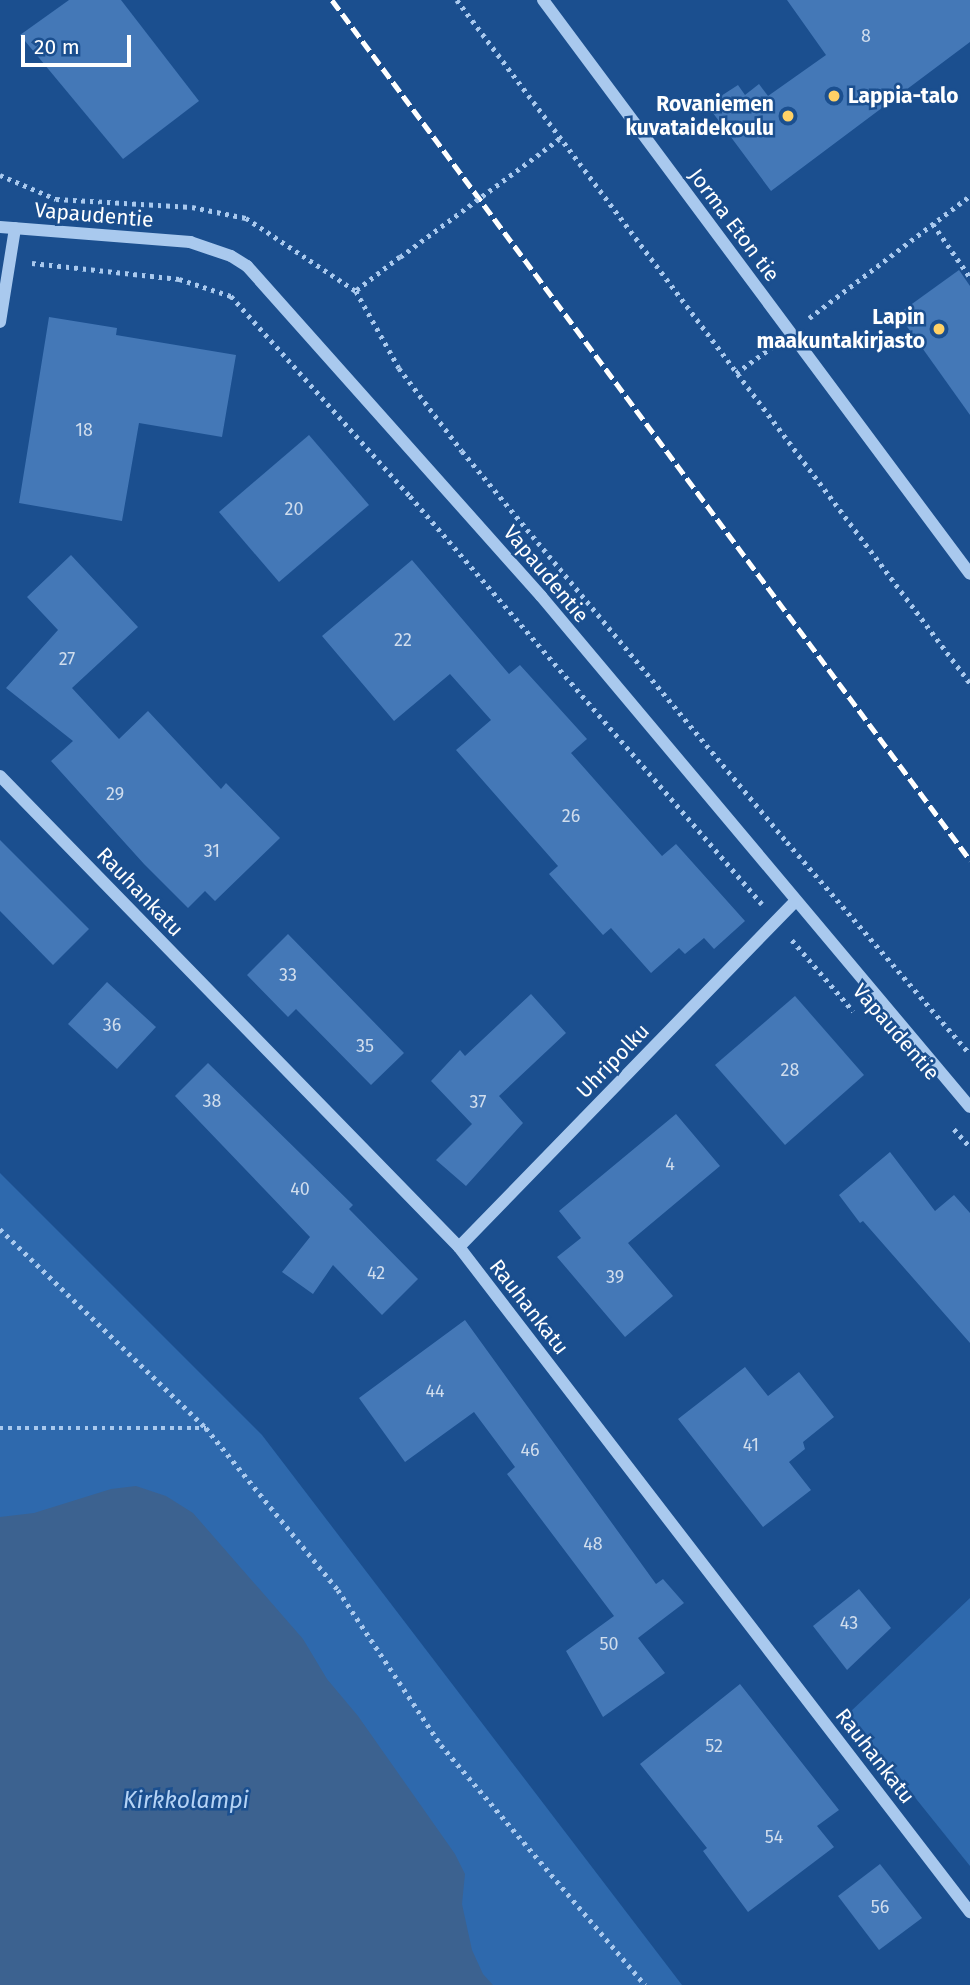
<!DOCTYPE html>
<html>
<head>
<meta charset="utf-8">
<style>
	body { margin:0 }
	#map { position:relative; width:970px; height:1985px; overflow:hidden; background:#1b4f8f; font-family:"Fira Sans",sans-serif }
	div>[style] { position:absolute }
	.green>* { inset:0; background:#2e69ad }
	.water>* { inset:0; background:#3c6290 }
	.building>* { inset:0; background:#4478b7 }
	.path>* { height:4.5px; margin-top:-2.25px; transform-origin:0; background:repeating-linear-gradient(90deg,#a9c9ee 0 3.5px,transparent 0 8.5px) }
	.minor>* { height:12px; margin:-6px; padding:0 6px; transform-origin:6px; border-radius:6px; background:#a9c9ee }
	.rail>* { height:5px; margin-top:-2.5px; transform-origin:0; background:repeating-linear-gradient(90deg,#fff 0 12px,transparent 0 17px) }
	.path-bridge>* { height:4.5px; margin-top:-2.25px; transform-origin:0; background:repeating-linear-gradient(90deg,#a9c9ee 0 3.5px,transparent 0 8.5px) }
	.dots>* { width:19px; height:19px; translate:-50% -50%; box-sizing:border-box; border:4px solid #1b4f8f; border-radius:50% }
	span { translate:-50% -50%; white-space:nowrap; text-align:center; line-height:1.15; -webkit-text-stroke:5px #1b4f8f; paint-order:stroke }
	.number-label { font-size:18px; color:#d0dded }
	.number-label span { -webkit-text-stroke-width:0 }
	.poi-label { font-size:21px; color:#fff; font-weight:700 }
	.left { translate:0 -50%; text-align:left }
	.right { translate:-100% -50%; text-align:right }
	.street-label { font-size:21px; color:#fff }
	.water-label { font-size:23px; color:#b5d3f5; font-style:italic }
	.scale { position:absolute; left:21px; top:35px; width:110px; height:32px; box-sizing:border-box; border:4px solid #fff; border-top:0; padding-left:9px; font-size:21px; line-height:24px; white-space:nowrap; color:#fff; -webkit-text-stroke:5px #1b4f8f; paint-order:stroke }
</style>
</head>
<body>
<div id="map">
	<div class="green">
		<div style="clip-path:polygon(0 1173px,262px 1435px,682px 1985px,0 1985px)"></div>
		<div style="clip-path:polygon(970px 1598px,970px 1866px,848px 1714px)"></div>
	</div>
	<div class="water">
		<div style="clip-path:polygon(136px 1486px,166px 1496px,193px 1513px,303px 1639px,327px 1679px,358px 1716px,455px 1854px,465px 1874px,462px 1904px,472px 1950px,483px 1974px,493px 1985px,0 1985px,0 1517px,34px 1513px,111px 1489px)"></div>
	</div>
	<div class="building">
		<div style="clip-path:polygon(69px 0,121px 0,199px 101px,123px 159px,20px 35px)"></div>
		<div style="clip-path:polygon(787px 0,970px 0,970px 42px,771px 191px,707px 105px,738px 85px,745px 95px,759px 84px,768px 96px,826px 55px)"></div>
		<div style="clip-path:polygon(959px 270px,970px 286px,970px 415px,898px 314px)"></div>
		<div style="clip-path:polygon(49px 317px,117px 328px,116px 335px,236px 355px,222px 437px,139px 423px,122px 521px,19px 503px)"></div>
		<div style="clip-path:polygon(309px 435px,369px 505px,279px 582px,219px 512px)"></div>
		<div style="clip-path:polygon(71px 555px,138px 627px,72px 688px,119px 739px,148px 711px,221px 789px,226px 783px,280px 838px,215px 901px,205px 891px,188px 908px,144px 864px,51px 761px,73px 741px,6px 688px,58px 630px,27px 597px)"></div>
		<div style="clip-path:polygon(412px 560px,509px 674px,520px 665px,587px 739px,571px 753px,662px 856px,676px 844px,745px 921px,714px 949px,704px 938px,685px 954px,679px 948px,651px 973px,611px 928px,603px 935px,549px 874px,558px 866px,456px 750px,491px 720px,450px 674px,394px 721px,322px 636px)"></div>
		<div style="clip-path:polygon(0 840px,89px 929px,53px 965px,0 911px)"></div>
		<div style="clip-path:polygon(288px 934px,404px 1053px,371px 1085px,296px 1009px,288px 1017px,247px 975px)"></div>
		<div style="clip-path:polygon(107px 982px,156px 1027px,117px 1069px,68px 1024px)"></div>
		<div style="clip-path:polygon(531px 994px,566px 1033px,499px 1096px,523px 1123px,466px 1186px,436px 1160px,472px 1124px,431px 1081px,460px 1050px,465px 1056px)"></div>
		<div style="clip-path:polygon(795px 996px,864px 1075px,785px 1145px,715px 1065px)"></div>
		<div style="clip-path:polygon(208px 1063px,353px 1205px,349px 1209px,418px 1279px,382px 1315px,333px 1265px,313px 1294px,282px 1272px,310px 1237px,175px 1096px)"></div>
		<div style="clip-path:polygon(676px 1114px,720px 1166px,628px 1243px,673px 1296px,625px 1337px,557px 1257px,581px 1238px,559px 1211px)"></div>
		<div style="clip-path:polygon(890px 1152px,935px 1211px,954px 1195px,970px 1213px,970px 1343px,863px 1221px,860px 1223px,839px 1195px)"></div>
		<div style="clip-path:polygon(465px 1320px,656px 1584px,663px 1579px,684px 1603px,638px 1638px,665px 1673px,603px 1717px,566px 1651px,614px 1616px,507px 1474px,515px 1467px,474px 1412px,405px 1462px,359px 1398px)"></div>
		<div style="clip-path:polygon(745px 1367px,768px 1396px,799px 1372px,834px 1417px,803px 1442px,805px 1449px,789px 1462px,811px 1490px,763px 1527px,678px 1419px)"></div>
		<div style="clip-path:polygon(859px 1589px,891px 1628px,847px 1670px,813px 1626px)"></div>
		<div style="clip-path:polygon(740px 1684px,839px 1810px,817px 1826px,834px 1847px,748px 1912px,703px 1851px,707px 1848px,640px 1764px)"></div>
		<div style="clip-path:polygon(880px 1864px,922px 1918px,879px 1950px,838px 1896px)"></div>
	</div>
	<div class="path">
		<div style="left:457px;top:0;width:854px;rotate:53.09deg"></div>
		<div style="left:543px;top:151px;width:20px;rotate:-37deg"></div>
		<div style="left:0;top:175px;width:61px;rotate:23.2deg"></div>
		<div style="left:56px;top:199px;width:136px;rotate:3.4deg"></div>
		<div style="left:192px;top:207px;width:55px;rotate:11.5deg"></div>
		<div style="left:246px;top:218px;width:132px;rotate:33.6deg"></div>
		<div style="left:933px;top:224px;width:65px;rotate:55.1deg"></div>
		<div style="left:400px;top:257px;width:56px;rotate:142.3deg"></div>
		<div style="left:356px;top:291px;width:88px;rotate:60.8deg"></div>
		<div style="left:399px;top:368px;width:104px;rotate:52.8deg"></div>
		<div style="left:462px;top:451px;width:508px;rotate:50.27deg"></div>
		<div style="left:787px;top:842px;width:280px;rotate:49.2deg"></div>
		<div style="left:32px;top:263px;width:148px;rotate:6.2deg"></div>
		<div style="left:179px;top:279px;width:55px;rotate:18.1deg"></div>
		<div style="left:231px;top:296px;width:268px;rotate:48.2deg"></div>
		<div style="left:410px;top:496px;width:539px;rotate:49.21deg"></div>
		<div style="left:809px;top:318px;width:202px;rotate:-37.2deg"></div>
		<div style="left:736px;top:373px;width:44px;rotate:-35.8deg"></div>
		<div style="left:792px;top:940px;width:94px;rotate:49.3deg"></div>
		<div style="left:954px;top:1129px;width:24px;rotate:48deg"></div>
		<div style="left:0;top:1229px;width:286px;rotate:44deg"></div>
		<div style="left:206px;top:1428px;width:209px;rotate:50.8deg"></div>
		<div style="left:338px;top:1590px;width:186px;rotate:56.4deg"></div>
		<div style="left:441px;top:1745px;width:315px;rotate:49.6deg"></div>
		<div style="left:0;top:1428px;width:206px"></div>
	</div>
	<div class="minor">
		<div style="left:543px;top:0;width:715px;rotate:53.35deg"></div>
		<div style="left:0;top:227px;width:191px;rotate:4.5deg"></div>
		<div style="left:190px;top:242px;width:43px;rotate:18.9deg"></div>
		<div style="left:231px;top:256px;width:19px;rotate:32deg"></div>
		<div style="left:247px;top:266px;width:442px;rotate:48.3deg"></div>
		<div style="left:541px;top:596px;width:667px;rotate:49.99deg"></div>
		<div style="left:0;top:322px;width:95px;rotate:-80.9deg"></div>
		<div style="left:0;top:776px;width:658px;rotate:45.74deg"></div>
		<div style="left:459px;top:1247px;width:839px;rotate:52.46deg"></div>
		<div style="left:459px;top:1247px;width:482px;rotate:-45.8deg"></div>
	</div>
	<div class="rail">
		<div style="left:332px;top:0;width:1071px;rotate:53.43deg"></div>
	</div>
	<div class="path-bridge">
		<div style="left:400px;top:257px;width:178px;rotate:-36.5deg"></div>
	</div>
	<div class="dots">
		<div style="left:834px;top:96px;background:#ffd166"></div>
		<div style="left:788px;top:116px;background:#ffd166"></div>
		<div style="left:939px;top:329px;background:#ffd166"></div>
	</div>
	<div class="number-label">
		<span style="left:866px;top:36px">8</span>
		<span style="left:84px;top:430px">18</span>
		<span style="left:294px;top:509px">20</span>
		<span style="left:403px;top:640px">22</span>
		<span style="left:67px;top:659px">27</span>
		<span style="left:115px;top:794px">29</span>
		<span style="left:571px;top:816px">26</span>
		<span style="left:212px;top:851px">31</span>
		<span style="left:288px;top:975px">33</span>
		<span style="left:112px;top:1025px">36</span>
		<span style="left:365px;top:1046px">35</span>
		<span style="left:790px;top:1070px">28</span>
		<span style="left:212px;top:1101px">38</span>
		<span style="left:478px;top:1102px">37</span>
		<span style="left:670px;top:1164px">4</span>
		<span style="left:300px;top:1189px">40</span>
		<span style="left:376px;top:1273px">42</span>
		<span style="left:615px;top:1277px">39</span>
		<span style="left:435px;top:1391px">44</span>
		<span style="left:751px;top:1445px">41</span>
		<span style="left:530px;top:1450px">46</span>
		<span style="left:593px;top:1544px">48</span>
		<span style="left:849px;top:1623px">43</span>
		<span style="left:609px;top:1644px">50</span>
		<span style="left:714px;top:1746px">52</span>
		<span style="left:774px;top:1837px">54</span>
		<span style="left:880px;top:1907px">56</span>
	</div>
	<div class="poi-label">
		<span class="left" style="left:848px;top:96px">Lappia-talo</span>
		<span class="right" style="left:774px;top:116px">Rovaniemen<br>kuvataidekoulu</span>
		<span class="right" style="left:925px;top:329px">Lapin<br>maakuntakirjasto</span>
	</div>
	<div class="street-label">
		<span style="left:94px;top:215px;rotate:5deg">Vapaudentie</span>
		<span style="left:734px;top:225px;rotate:53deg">Jorma Eton tie</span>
		<span style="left:546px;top:574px;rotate:50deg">Vapaudentie</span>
		<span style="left:140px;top:892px;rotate:46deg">Rauhankatu</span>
		<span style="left:896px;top:1032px;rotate:49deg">Vapaudentie</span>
		<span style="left:613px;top:1061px;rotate:-46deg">Uhripolku</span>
		<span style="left:529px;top:1307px;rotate:52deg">Rauhankatu</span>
		<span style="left:875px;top:1756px;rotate:52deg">Rauhankatu</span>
	</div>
	<div class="water-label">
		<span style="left:186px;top:1800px">Kirkkolampi</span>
	</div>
	<div class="scale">20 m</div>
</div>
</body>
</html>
